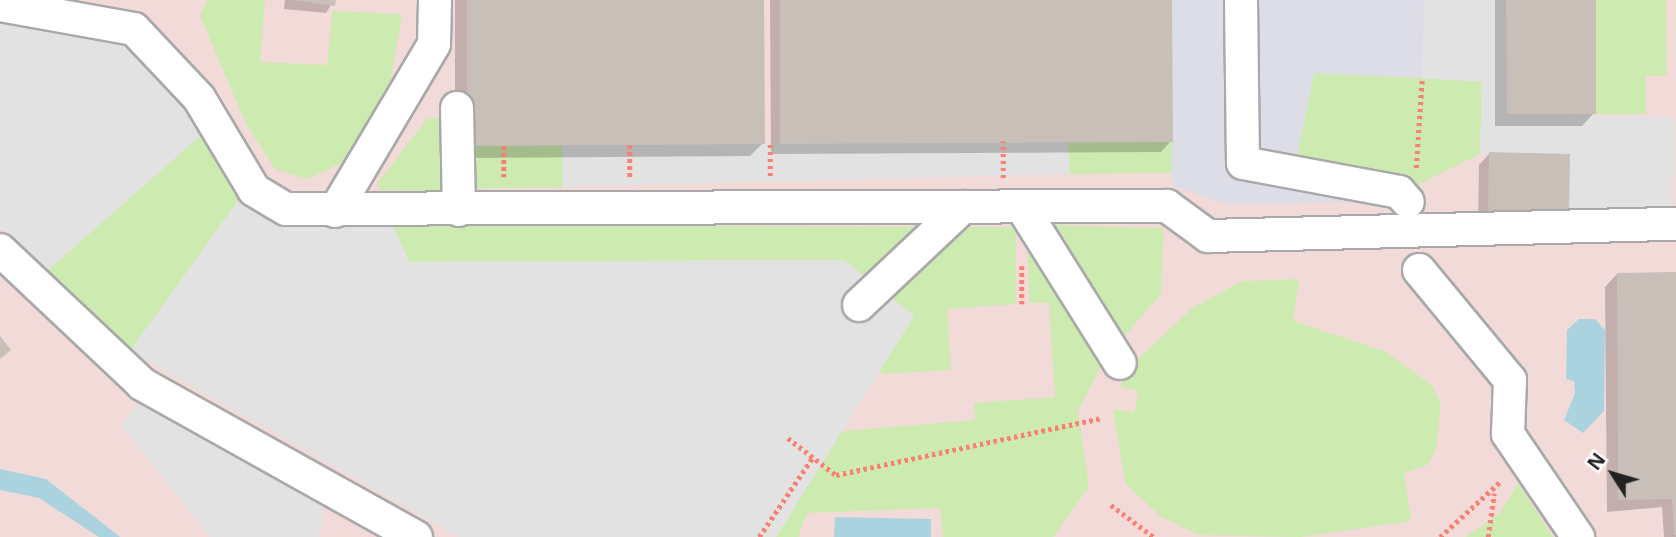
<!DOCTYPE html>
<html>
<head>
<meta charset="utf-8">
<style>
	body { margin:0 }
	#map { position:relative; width:1676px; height:537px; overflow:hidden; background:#f2efe9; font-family:"Open Sans",sans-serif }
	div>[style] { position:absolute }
	.commercial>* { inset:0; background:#f2dad9 }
	.grass>* { inset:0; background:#cdebb0 }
	.parking>* { inset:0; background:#e2e2e2 }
	.plaza>* { inset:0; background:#dddde8 }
	.water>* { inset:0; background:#aad3df }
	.shadow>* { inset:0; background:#0003 }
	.building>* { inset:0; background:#c7bfb8 }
	.path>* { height:4.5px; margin-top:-2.25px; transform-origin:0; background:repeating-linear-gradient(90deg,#fa8072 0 3.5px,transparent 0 7px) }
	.roads { filter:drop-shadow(2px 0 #a9a9a9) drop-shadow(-2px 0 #a9a9a9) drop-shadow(0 2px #a9a9a9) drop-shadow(0 -2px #a9a9a9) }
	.minor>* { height:32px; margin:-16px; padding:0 16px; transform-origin:16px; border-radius:16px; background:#fff }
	span { translate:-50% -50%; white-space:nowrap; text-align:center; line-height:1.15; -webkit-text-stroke:5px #fff; paint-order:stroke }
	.north { position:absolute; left:1578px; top:439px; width:70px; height:70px; -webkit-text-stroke:5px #fff; paint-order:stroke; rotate:307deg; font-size:19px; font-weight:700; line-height:28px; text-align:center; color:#222 }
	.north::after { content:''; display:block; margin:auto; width:24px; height:32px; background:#222; clip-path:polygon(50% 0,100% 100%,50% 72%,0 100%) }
</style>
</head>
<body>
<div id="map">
	<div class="commercial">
		<div style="clip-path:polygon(0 0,1676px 0,1676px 537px,0 537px)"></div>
	</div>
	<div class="grass">
		<div style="clip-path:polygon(207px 0,265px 0,260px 62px,327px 65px,332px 11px,402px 14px,389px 91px,342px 163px,307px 179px,275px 169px,246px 124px,200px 16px)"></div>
		<div style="clip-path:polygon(1596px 0,1666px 0,1667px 76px,1646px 76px,1646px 114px,1596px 114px)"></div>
		<div style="clip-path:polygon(1314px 73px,1482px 81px,1480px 154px,1415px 186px,1297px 155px)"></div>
		<div style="clip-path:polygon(450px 115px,451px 191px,381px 190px,377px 184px,427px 119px)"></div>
		<div style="clip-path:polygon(209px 128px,245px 191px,130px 351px,48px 270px)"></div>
		<div style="clip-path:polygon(1068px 141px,1173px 142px,1173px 173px,1070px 174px)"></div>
		<div style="clip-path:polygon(562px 145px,562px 187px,467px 189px,467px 146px)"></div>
		<div style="clip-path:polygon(393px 225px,1016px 227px,1016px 304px,947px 309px,951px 370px,884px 374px,879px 371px,914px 316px,844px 260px,409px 262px)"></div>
		<div style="clip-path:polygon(1046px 225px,1164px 228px,1161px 294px,1121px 340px)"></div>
		<div style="clip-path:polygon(1027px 232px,1106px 356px,1078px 411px,1089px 487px,1053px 537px,943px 537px,940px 508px,807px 513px,798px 537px,776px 537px,842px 431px,975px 420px,974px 403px,1055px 397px,1049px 303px,1029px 303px)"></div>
		<div style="clip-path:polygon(1299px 279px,1293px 321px,1384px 351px,1431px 384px,1441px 403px,1436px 450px,1427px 465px,1404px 473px,1411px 521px,1301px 537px,1199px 535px,1160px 516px,1125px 483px,1113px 409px,1134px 412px,1139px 391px,1120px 387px,1131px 366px,1191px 309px,1242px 281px)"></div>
		<div style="clip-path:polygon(1518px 483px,1553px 537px,1466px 537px,1500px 513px)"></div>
	</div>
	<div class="parking">
		<div style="clip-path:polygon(1424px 0,1506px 0,1507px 114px,1674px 117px,1673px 214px,1569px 217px,1570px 154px,1480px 154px,1482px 82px,1422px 78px)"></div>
		<div style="clip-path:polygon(0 15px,61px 23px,128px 45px,209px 128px,48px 270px,0 227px)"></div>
		<div style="clip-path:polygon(1068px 141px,1070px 174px,562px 187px,562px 145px)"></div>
		<div style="clip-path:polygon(245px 191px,353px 223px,393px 225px,409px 262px,844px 260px,914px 316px,776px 537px,459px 537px,130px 351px)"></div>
		<div style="clip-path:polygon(141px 400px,324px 502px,320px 537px,210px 537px,121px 425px)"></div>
	</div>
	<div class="plaza">
		<div style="clip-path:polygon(1172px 0,1424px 0,1422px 78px,1314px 73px,1297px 155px,1415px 186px,1418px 202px,1225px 204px,1172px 185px)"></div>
	</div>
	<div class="water">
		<div style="clip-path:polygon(1579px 319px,1595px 319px,1605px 330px,1604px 411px,1583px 433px,1564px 420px,1575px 393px,1574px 381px,1566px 379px,1567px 330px)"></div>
		<div style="clip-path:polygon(0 469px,46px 479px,120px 537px,99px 537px,39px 498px,0 490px)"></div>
		<div style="clip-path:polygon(835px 517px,931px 519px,931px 537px,834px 537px)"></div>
	</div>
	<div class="shadow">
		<div style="clip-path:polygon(285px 0,334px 0,326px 13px,284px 9px)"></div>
		<div style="clip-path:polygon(455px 0,762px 0,763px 143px,750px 156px,455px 158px)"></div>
		<div style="clip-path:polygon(770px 0,1171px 0,1171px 141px,1161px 152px,771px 154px)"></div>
		<div style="clip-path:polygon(1495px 0,1594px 0,1594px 113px,1582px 126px,1495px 126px)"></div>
		<div style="clip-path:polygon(1489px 154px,1557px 227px,1478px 226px,1479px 165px)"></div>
		<div style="clip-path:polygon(1617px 274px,1676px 274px,1676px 537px,1664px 537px,1662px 507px,1607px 512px,1605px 287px)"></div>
	</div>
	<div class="building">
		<div style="clip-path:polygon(291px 0,336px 0,335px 6px)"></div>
		<div style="clip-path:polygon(467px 0,764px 0,765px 144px,467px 146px)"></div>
		<div style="clip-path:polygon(780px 0,1172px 0,1173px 142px,780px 144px)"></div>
		<div style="clip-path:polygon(1506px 0,1596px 0,1596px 114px,1507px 114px)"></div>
		<div style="clip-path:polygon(1489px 152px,1570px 154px,1569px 217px,1488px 216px)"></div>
		<div style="clip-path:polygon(1676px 272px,1676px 535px,1674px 535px,1672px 499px,1618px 500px,1617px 273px)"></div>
		<div style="clip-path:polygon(0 336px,11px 350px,0 359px)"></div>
	</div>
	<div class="path">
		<div style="left:630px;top:145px;width:32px;rotate:90deg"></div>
		<div style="left:504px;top:146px;width:31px;rotate:90deg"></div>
		<div style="left:1416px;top:168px;width:90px;rotate:-86.2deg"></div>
		<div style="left:770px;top:176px;width:34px;rotate:-90deg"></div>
		<div style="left:1003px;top:178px;width:37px;rotate:-90deg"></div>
		<div style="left:1022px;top:266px;width:38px;rotate:90deg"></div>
		<div style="left:788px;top:438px;width:61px;rotate:37.6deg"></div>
		<div style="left:836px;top:475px;width:272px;rotate:-12.1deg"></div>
		<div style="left:1111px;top:505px;width:54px;rotate:36.7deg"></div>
		<div style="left:759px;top:537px;width:97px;rotate:-56deg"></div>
		<div style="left:1440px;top:537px;width:84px;rotate:-42.6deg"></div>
		<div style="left:1488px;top:537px;width:44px;rotate:-82.2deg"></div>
	</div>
	<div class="roads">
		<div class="minor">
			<div style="left:1241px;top:0;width:163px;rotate:89.3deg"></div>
			<div style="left:1243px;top:163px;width:159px;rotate:10.5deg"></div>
			<div style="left:1399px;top:192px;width:13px;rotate:48deg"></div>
			<div style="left:0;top:5px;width:136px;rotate:10.2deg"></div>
			<div style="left:134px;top:29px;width:95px;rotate:46.7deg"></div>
			<div style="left:199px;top:98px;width:107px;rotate:59.1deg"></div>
			<div style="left:254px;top:190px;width:37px;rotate:31deg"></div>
			<div style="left:286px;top:209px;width:881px;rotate:-0.2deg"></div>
			<div style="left:1167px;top:206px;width:51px;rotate:36.2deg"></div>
			<div style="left:1208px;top:236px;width:468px;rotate:-1.5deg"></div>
			<div style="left:457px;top:108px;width:102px;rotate:88.9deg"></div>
			<div style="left:1022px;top:207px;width:184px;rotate:57.9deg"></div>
			<div style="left:335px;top:211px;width:194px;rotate:-59.3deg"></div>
			<div style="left:434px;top:44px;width:44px;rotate:-88.7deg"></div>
			<div style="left:0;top:250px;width:195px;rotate:43.3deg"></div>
			<div style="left:142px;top:384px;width:314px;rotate:29.2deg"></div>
			<div style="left:1419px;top:270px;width:143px;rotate:50.4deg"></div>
			<div style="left:1510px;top:380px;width:54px;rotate:92.1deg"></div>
			<div style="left:1508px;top:434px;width:125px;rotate:55.8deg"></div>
			<div style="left:859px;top:305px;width:143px;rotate:-43.3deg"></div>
		</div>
	</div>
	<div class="north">N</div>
</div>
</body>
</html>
